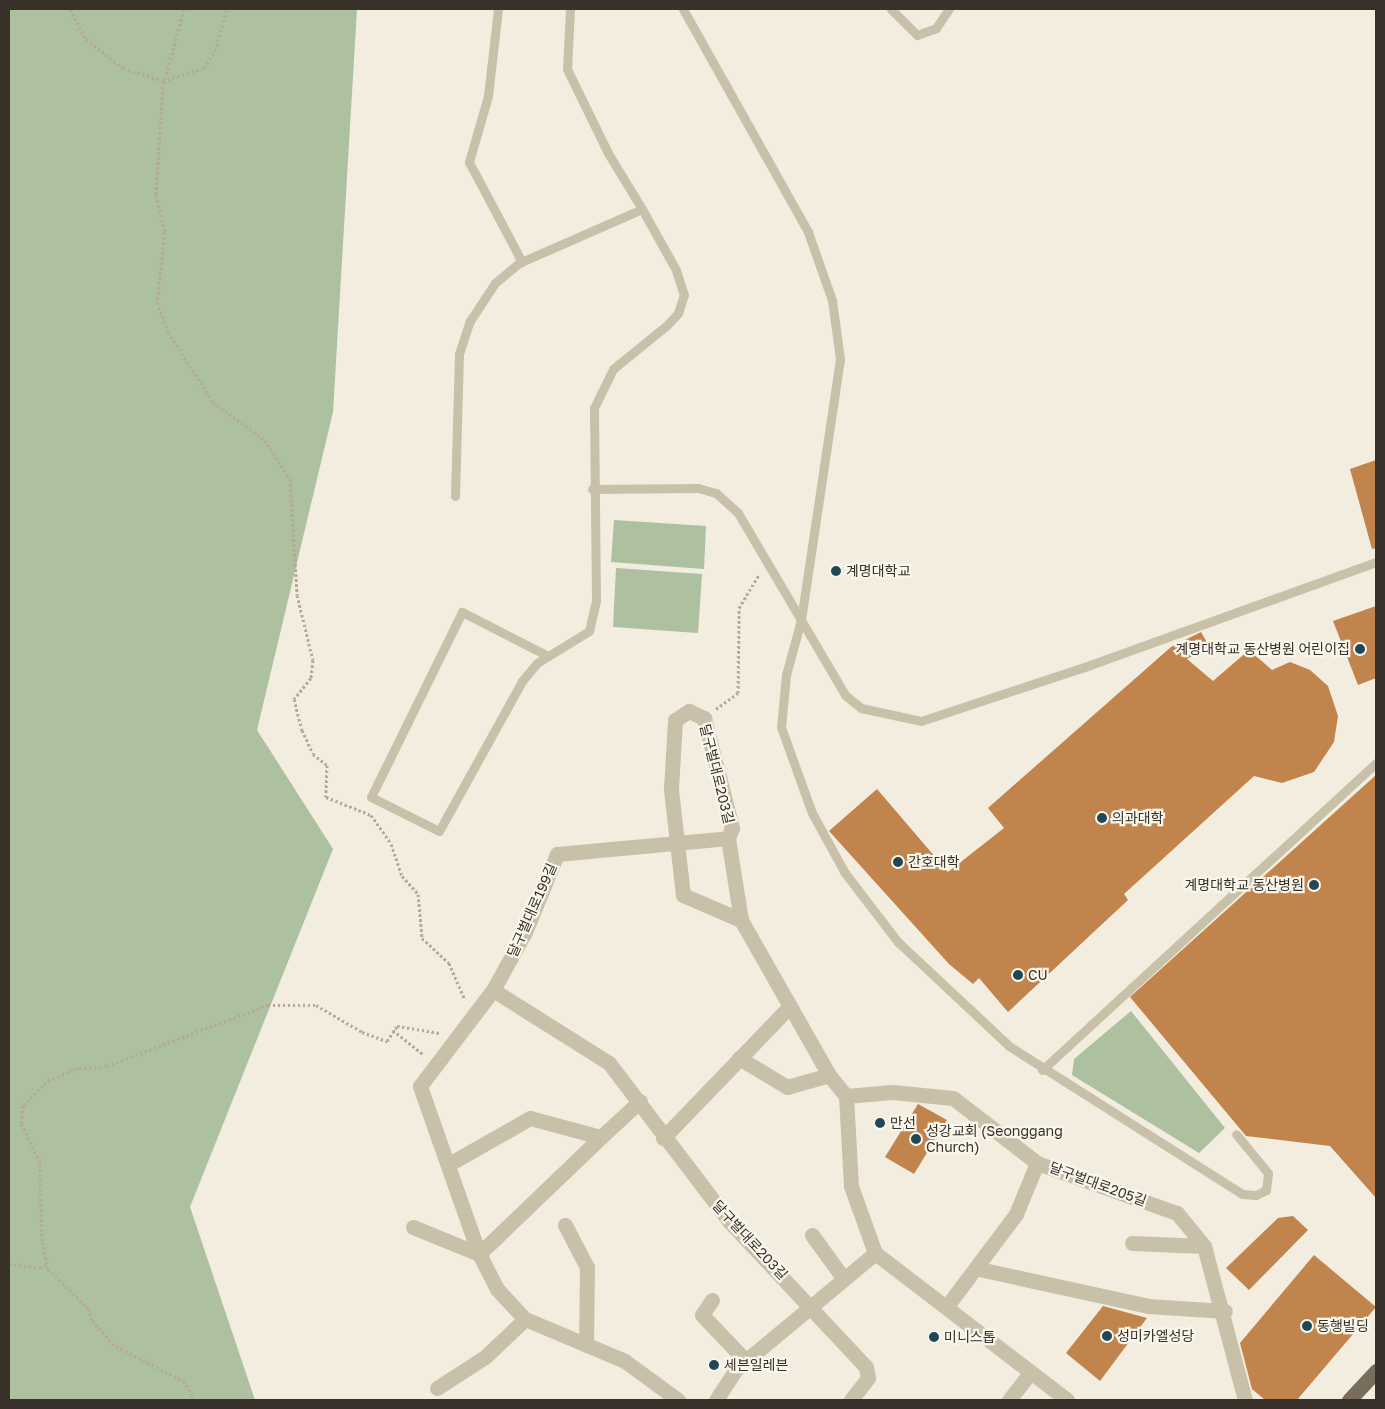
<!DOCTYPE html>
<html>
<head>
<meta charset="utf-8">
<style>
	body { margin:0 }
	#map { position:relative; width:1385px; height:1409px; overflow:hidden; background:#f2edde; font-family:"Golos Text","Noto Sans KR",sans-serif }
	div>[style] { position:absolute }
	.green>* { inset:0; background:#adc09f }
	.building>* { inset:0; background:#c1844d }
	.path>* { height:3px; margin-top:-1.5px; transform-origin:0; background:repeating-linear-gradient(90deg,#b5aa95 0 2.5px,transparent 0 5px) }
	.lane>* { height:9px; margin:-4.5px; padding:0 4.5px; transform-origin:4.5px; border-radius:4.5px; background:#c9c0aa }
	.street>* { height:15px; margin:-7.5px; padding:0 7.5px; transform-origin:7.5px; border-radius:7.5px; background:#c9c0aa }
	.primary>* { height:15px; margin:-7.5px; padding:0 7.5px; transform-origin:7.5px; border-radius:7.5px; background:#786c5b }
	.dots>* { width:14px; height:14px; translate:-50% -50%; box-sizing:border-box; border:2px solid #f9f6eb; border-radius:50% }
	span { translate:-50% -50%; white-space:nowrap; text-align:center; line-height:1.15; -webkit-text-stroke:4.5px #f9f6eb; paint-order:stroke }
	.poi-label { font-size:14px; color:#37312a }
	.left { translate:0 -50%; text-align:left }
	.right { translate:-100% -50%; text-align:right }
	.street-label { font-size:14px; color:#37312a }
	.frame { position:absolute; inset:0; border:10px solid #37312a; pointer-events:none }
</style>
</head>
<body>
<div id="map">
	<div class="green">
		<div style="clip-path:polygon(9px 9px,357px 9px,333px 412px,257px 730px,333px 849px,190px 1207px,255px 1400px,9px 1400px)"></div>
		<div style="clip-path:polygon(614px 520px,706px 526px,704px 569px,611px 562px)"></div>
		<div style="clip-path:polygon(616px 568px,702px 574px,698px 633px,613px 627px)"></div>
		<div style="clip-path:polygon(1131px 1011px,1225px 1128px,1199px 1153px,1072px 1075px,1074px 1059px)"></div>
	</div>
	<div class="building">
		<div style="clip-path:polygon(1376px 460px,1376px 548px,1372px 549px,1350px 469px)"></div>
		<div style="clip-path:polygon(1376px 606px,1376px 678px,1358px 685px,1333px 621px)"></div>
		<div style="clip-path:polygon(1201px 632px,1209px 646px,1187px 659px,1213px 681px,1249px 650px,1272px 670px,1290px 662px,1310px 670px,1328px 686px,1338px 716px,1334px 742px,1314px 772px,1282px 783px,1254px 776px,1124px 894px,1128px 900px,1008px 1012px,979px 978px,973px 984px,949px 964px,829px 831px,877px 789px,948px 872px,1004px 828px,988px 808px,1171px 647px)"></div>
		<div style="clip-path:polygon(1376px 775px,1376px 1198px,1330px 1146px,1246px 1136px,1130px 997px)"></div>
		<div style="clip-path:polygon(918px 1104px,947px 1120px,914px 1174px,885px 1157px)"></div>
		<div style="clip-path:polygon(1293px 1216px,1308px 1230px,1249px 1290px,1226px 1268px,1278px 1218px)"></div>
		<div style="clip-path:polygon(1314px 1255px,1376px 1307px,1297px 1400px,1265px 1400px,1252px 1389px,1240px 1343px)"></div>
		<div style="clip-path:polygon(1103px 1306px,1147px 1318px,1100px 1381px,1066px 1353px)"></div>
	</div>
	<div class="path">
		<div style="left:70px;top:9px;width:34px;rotate:62deg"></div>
		<div style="left:86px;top:39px;width:47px;rotate:38.1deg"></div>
		<div style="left:123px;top:68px;width:42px;rotate:18deg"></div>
		<div style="left:163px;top:81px;width:43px;rotate:-17.6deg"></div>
		<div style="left:204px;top:68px;width:20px;rotate:-57deg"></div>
		<div style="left:215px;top:51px;width:44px;rotate:-74.1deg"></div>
		<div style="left:184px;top:9px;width:81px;rotate:105.1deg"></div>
		<div style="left:163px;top:87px;width:108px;rotate:93.7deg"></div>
		<div style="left:156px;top:195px;width:38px;rotate:76deg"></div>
		<div style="left:165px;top:232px;width:70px;rotate:96.5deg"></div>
		<div style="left:157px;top:302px;width:32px;rotate:70deg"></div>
		<div style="left:168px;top:332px;width:83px;rotate:57.3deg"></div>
		<div style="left:213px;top:402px;width:64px;rotate:36.2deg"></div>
		<div style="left:265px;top:440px;width:46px;rotate:57.3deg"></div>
		<div style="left:290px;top:479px;width:116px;rotate:86.5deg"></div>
		<div style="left:297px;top:595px;width:67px;rotate:76.2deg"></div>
		<div style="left:313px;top:660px;width:18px;rotate:96deg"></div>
		<div style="left:311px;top:678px;width:27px;rotate:129deg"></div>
		<div style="left:294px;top:699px;width:32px;rotate:76deg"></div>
		<div style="left:302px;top:730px;width:26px;rotate:65deg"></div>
		<div style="left:313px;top:754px;width:18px;rotate:38deg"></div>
		<div style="left:327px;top:765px;width:32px;rotate:92deg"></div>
		<div style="left:326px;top:797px;width:48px;rotate:21.8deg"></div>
		<div style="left:371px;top:815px;width:35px;rotate:55deg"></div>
		<div style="left:391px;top:844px;width:34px;rotate:71deg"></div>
		<div style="left:402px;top:876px;width:24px;rotate:48deg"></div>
		<div style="left:418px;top:894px;width:44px;rotate:84.8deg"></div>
		<div style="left:422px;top:938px;width:37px;rotate:43deg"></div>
		<div style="left:449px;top:963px;width:40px;rotate:66.6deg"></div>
		<div style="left:716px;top:709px;width:27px;rotate:-36deg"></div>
		<div style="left:738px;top:693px;width:85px;rotate:-89.3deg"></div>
		<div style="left:739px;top:608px;width:39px;rotate:-59deg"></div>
		<div style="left:393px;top:1030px;width:40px;rotate:39deg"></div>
		<div style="left:9px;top:1264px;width:31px;rotate:7deg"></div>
		<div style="left:40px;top:1268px;width:8px;rotate:-30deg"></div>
		<div style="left:195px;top:1400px;width:21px;rotate:-119deg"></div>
		<div style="left:185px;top:1382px;width:80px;rotate:-152.5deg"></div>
		<div style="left:114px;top:1345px;width:33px;rotate:-131deg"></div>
		<div style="left:92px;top:1320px;width:11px;rotate:-105deg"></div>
		<div style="left:89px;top:1309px;width:57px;rotate:-135.7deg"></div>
		<div style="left:48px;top:1269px;width:29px;rotate:-102deg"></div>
		<div style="left:42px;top:1241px;width:79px;rotate:-91.5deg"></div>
		<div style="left:40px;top:1162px;width:43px;rotate:-116deg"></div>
		<div style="left:21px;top:1123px;width:18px;rotate:-84deg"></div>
		<div style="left:23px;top:1105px;width:35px;rotate:-44deg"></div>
		<div style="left:48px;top:1081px;width:34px;rotate:-23deg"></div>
		<div style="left:79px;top:1068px;width:28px;rotate:-4deg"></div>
		<div style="left:107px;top:1066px;width:172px;rotate:-20.8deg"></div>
		<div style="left:268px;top:1005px;width:48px"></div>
		<div style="left:316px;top:1005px;width:53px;rotate:30.4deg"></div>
		<div style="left:362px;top:1032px;width:27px;rotate:20deg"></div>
		<div style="left:387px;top:1041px;width:18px;rotate:-56deg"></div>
		<div style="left:397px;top:1026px;width:44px;rotate:9.2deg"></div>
	</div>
	<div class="lane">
		<div style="left:498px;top:9px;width:88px;rotate:96.6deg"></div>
		<div style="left:488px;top:96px;width:69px;rotate:106.1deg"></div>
		<div style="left:469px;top:162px;width:113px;rotate:62.1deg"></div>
		<div style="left:683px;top:9px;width:256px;rotate:60.7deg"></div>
		<div style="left:808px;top:232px;width:72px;rotate:70.6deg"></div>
		<div style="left:832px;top:300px;width:60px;rotate:82.3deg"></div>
		<div style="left:840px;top:359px;width:264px;rotate:98.5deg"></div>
		<div style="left:801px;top:620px;width:57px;rotate:105.3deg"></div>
		<div style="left:786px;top:675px;width:52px;rotate:95.5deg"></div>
		<div style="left:781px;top:727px;width:91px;rotate:70.2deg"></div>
		<div style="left:812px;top:813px;width:68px;rotate:61.2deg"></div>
		<div style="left:845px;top:873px;width:87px;rotate:52.5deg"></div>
		<div style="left:898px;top:942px;width:152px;rotate:43.1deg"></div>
		<div style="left:1009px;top:1046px;width:276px;rotate:32.4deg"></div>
		<div style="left:1242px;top:1194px;width:14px;rotate:4deg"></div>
		<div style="left:1256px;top:1195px;width:11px;rotate:-27deg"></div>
		<div style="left:1266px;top:1190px;width:17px;rotate:-83deg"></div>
		<div style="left:1268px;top:1173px;width:50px;rotate:-129.4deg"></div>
		<div style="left:891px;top:9px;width:37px;rotate:45deg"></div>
		<div style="left:917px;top:35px;width:20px;rotate:-20deg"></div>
		<div style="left:936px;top:28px;width:23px;rotate:-56deg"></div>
		<div style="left:592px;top:489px;width:106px;rotate:-0.5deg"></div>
		<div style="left:698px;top:488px;width:19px;rotate:16deg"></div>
		<div style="left:716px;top:493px;width:30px;rotate:42deg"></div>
		<div style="left:738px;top:513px;width:211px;rotate:59.5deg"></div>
		<div style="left:845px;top:695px;width:21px;rotate:39deg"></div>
		<div style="left:861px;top:708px;width:61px;rotate:12.2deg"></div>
		<div style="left:921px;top:721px;width:178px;rotate:-18.3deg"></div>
		<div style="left:1090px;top:665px;width:304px;rotate:-19.8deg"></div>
		<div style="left:455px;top:496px;width:142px;rotate:-88.4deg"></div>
		<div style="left:459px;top:354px;width:35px;rotate:-72deg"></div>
		<div style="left:470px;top:321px;width:45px;rotate:-56.7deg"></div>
		<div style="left:495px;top:283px;width:31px;rotate:-40deg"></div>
		<div style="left:519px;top:263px;width:134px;rotate:-23.7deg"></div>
		<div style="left:642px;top:209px;width:66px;rotate:-121.3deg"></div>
		<div style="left:608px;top:153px;width:93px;rotate:-116deg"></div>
		<div style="left:567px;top:69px;width:60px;rotate:-87.1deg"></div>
		<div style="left:548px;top:656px;width:97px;rotate:-152.9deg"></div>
		<div style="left:462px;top:612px;width:206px;rotate:116.2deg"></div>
		<div style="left:371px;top:797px;width:76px;rotate:26.6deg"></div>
		<div style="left:439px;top:831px;width:171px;rotate:-61deg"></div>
		<div style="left:522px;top:681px;width:23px;rotate:-50deg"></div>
		<div style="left:537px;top:663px;width:61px;rotate:-31.6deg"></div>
		<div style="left:589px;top:631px;width:32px;rotate:-77deg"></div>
		<div style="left:596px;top:600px;width:192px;rotate:-90.6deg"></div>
		<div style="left:594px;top:408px;width:43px;rotate:-64deg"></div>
		<div style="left:613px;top:369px;width:68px;rotate:-39.1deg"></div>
		<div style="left:666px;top:326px;width:18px;rotate:-47deg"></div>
		<div style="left:678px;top:313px;width:19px;rotate:-72deg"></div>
		<div style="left:684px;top:295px;width:26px;rotate:-108deg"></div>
		<div style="left:676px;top:270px;width:70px;rotate:-119.1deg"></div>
		<div style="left:1042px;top:1070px;width:454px;rotate:-42.6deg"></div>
	</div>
	<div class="street">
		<div style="left:741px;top:920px;width:63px;rotate:-156.7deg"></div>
		<div style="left:683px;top:895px;width:107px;rotate:-96.5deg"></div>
		<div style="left:671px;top:789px;width:69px;rotate:-86.7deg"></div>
		<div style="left:675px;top:720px;width:17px;rotate:-33deg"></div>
		<div style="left:689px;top:711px;width:17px;rotate:25deg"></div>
		<div style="left:704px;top:718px;width:114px;rotate:75.7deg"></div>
		<div style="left:732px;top:828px;width:11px;rotate:112deg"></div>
		<div style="left:728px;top:838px;width:83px;rotate:81deg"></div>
		<div style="left:741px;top:920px;width:178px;rotate:60.4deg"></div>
		<div style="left:829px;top:1075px;width:27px;rotate:51deg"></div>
		<div style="left:846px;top:1096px;width:90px;rotate:86.8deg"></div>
		<div style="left:851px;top:1186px;width:71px;rotate:70.3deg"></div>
		<div style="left:875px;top:1253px;width:242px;rotate:37.4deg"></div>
		<div style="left:493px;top:990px;width:137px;rotate:32.2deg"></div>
		<div style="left:609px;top:1063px;width:198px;rotate:52.8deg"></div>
		<div style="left:729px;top:1221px;width:200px;rotate:46.8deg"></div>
		<div style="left:866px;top:1367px;width:11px;rotate:80deg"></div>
		<div style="left:868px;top:1378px;width:28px;rotate:128deg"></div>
		<div style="left:739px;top:1058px;width:56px;rotate:31.1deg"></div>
		<div style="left:787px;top:1087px;width:44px;rotate:-15.9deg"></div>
		<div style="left:846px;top:1096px;width:46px;rotate:-5deg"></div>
		<div style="left:892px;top:1092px;width:61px;rotate:5.6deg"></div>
		<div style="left:953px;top:1098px;width:106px;rotate:37.7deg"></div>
		<div style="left:1037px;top:1163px;width:149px;rotate:19.7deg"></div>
		<div style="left:1177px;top:1213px;width:43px;rotate:50.7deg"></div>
		<div style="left:1204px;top:1246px;width:159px;rotate:75.1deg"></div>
		<div style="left:663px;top:1138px;width:183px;rotate:-46.1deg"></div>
		<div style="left:449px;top:1164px;width:93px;rotate:-29.6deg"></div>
		<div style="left:530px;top:1118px;width:73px;rotate:15deg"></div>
		<div style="left:601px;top:1137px;width:53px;rotate:-42.7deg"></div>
		<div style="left:565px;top:1225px;width:47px;rotate:62.4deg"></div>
		<div style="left:587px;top:1267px;width:78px;rotate:90.7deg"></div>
		<div style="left:413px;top:1227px;width:71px;rotate:22.2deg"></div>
		<div style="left:479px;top:1254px;width:169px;rotate:-43.8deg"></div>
		<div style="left:812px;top:1235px;width:54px;rotate:54deg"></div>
		<div style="left:1132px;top:1243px;width:72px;rotate:2.4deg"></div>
		<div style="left:979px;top:1269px;width:173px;rotate:12.3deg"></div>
		<div style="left:1148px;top:1306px;width:77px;rotate:3.7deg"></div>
		<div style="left:712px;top:1300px;width:18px;rotate:124deg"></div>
		<div style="left:702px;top:1315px;width:64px;rotate:46.3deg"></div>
		<div style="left:947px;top:1306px;width:115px;rotate:-53.1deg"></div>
		<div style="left:1016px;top:1214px;width:55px;rotate:-67.6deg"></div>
		<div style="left:437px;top:1388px;width:57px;rotate:-32.9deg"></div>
		<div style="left:485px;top:1357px;width:55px;rotate:-43.5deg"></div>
		<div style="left:678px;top:1400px;width:66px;rotate:-143.7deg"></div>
		<div style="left:625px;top:1361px;width:108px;rotate:-157.2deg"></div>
		<div style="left:525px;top:1319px;width:41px;rotate:-133deg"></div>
		<div style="left:497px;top:1289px;width:39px;rotate:-117deg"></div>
		<div style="left:479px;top:1254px;width:178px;rotate:-109.4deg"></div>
		<div style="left:420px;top:1086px;width:121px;rotate:-52.8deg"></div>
		<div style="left:493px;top:990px;width:66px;rotate:-61.1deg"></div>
		<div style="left:525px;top:932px;width:84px;rotate:-67.7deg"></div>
		<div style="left:557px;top:854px;width:172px;rotate:-5.3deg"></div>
		<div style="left:716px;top:1400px;width:37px;rotate:-57deg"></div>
		<div style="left:736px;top:1369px;width:181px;rotate:-39.8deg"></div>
		<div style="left:1009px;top:1400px;width:34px;rotate:-52deg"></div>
	</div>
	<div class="primary">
		<div style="left:1349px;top:1400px;width:40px;rotate:-47deg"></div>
	</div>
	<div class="dots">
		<div style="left:836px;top:571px;background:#214757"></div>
		<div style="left:1360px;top:649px;background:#214757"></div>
		<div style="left:1102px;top:818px;background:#214757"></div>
		<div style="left:898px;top:862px;background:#214757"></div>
		<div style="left:1314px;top:885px;background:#214757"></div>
		<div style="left:1018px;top:975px;background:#214757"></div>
		<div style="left:880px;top:1123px;background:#214757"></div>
		<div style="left:916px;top:1139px;background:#214757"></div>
		<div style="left:1307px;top:1326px;background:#214757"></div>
		<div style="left:1107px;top:1336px;background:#214757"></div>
		<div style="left:934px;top:1337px;background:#214757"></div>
		<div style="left:714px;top:1365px;background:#214757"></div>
	</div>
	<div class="poi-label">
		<span class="left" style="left:846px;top:571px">계명대학교</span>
		<span class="right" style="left:1350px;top:649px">계명대학교 동산병원 어린이집</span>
		<span class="left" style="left:1112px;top:818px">의과대학</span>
		<span class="left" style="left:908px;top:862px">간호대학</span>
		<span class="right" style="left:1304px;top:885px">계명대학교 동산병원</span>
		<span class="left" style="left:1028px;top:975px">CU</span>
		<span class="left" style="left:890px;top:1123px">만선</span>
		<span class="left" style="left:926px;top:1139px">성강교회 (Seonggang<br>Church)</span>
		<span class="left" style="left:1317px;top:1326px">동행빌딩</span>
		<span class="left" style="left:1117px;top:1336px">성미카엘성당</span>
		<span class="left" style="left:944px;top:1337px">미니스톱</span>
		<span class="left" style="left:724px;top:1365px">세븐일레븐</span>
	</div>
	<div class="street-label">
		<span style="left:717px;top:774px;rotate:76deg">달구벌대로203길</span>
		<span style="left:532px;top:910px;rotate:-66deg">달구벌대로199길</span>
		<span style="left:1098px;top:1184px;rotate:20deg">달구벌대로205길</span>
		<span style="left:750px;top:1240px;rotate:47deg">달구벌대로203길</span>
	</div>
	<div class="frame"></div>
</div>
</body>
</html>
